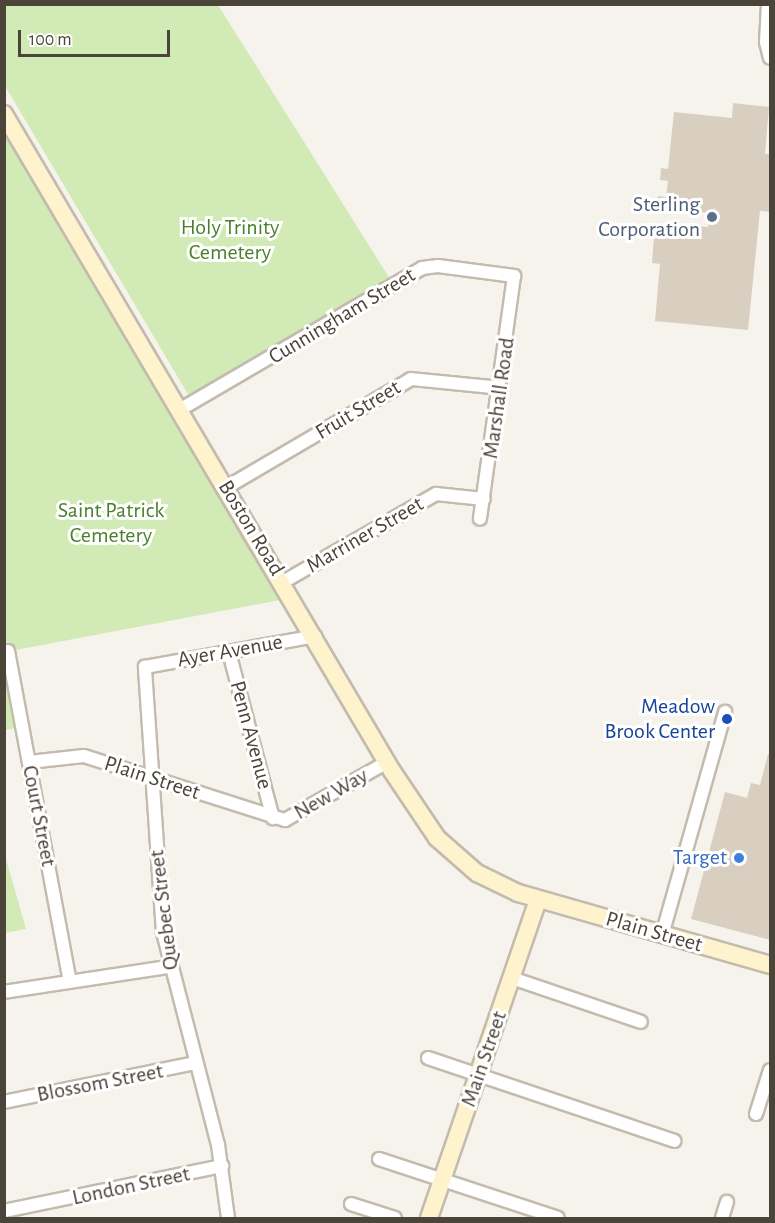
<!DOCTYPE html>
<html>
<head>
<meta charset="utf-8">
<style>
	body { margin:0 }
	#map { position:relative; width:775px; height:1223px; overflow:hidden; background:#f6f3ec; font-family:"Alegreya Sans",sans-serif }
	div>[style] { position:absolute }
	.green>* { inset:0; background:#d2eab5 }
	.building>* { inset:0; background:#d8cfc1 }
	.roads { filter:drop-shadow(2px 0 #c2bbae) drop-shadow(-2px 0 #c2bbae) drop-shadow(0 2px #c2bbae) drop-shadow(0 -2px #c2bbae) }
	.street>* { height:12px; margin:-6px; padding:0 6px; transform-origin:6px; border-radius:6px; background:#fff }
	.secondary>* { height:16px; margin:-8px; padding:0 8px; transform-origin:8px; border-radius:8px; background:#fff3cd }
	.dots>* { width:16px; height:16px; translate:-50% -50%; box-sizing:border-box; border:3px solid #fff; border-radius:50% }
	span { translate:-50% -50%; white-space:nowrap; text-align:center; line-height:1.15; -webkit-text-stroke:6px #fff; paint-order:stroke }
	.service-label { font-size:22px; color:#4e5e75 }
	.right { translate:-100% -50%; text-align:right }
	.park-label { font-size:22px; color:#4a7f2a }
	.street-label { font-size:22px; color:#4b4439 }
	.transit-label { font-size:22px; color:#164399 }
	.shop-label { font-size:22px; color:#366cbe }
	.frame { position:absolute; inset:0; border:6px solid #4b4439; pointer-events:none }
	.scale { position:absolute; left:18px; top:30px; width:152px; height:27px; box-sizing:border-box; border:3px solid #4b4439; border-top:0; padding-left:8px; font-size:18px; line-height:21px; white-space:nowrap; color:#4b4439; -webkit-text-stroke:4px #fff; paint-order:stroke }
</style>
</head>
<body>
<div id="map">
	<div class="green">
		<div style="clip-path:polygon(4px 5px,218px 5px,390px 279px,189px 396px,5px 86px)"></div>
		<div style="clip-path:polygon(4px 134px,280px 600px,5px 652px)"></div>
		<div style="clip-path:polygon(4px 668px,16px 728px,5px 730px,4px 730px)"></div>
		<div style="clip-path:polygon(4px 852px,26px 929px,5px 933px,4px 933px)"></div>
	</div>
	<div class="building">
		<div style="clip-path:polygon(733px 103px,769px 107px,765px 154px,771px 154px,771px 212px,760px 211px,748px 330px,655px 321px,660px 264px,652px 263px,655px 223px,708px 227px,710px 213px,657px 208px,658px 196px,666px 197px,668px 181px,660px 180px,661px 168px,668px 169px,674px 112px,732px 118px)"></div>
		<div style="clip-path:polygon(768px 754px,771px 754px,771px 940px,691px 919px,725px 792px,747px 798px,751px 783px,760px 785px)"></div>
	</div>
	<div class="roads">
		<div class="street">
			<div style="left:768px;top:4px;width:38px;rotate:93deg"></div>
			<div style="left:766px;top:42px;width:16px;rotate:76deg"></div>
			<div style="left:181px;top:409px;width:279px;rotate:-30.3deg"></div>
			<div style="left:422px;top:268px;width:16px;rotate:-7deg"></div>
			<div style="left:438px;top:266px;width:77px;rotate:7.5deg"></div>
			<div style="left:514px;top:276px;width:245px;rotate:98deg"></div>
			<div style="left:227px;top:487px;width:213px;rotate:-30.4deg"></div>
			<div style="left:411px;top:379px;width:90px;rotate:5.7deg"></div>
			<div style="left:283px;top:582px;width:177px;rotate:-29.9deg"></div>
			<div style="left:436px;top:494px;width:48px;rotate:5.9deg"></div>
			<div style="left:8px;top:651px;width:336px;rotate:79.4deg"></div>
			<div style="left:229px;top:652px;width:172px;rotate:75.2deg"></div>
			<div style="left:29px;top:762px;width:55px;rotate:-6.2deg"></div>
			<div style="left:84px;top:756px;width:211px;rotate:17.7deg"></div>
			<div style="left:285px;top:820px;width:117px;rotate:-29.6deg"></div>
			<div style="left:662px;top:935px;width:232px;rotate:-74.2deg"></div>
			<div style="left:512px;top:978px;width:136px;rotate:18.8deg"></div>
			<div style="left:4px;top:992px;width:166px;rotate:-8.7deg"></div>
			<div style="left:428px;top:1058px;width:260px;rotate:18.6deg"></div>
			<div style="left:4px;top:1102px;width:196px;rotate:-11.5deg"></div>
			<div style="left:756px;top:1114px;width:46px;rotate:-72.3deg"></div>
			<div style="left:379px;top:1159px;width:188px;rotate:18.2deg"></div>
			<div style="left:351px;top:1204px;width:46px;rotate:17.7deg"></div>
			<div style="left:4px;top:1211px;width:223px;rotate:-11.7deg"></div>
			<div style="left:228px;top:1218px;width:74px;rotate:-97.8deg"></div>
			<div style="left:218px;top:1145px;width:219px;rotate:-104.5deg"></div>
			<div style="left:163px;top:933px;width:267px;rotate:-93.9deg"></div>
			<div style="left:145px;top:667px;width:173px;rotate:-10.3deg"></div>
			<div style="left:722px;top:1218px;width:17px;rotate:-73deg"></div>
		</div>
		<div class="secondary">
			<div style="left:4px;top:114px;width:763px;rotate:59.44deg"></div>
			<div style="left:392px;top:771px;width:81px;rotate:56.1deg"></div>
			<div style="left:437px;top:838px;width:53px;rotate:41.2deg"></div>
			<div style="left:477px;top:873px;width:46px;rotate:26deg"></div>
			<div style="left:518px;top:893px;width:262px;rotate:15.9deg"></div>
			<div style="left:429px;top:1218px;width:336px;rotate:-71.1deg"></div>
		</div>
	</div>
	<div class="dots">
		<div style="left:712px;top:217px;background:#5c6f8a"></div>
		<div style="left:727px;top:719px;background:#1a4fb4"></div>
		<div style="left:739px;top:858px;background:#3f7fe0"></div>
	</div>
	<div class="service-label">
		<span class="right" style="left:700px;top:217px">Sterling<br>Corporation</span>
	</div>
	<div class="park-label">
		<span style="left:230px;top:240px">Holy Trinity<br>Cemetery</span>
		<span style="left:111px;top:523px">Saint Patrick<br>Cemetery</span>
	</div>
	<div class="street-label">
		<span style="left:342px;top:316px;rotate:-31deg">Cunningham Street</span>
		<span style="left:499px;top:398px;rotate:-82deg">Marshall Road</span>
		<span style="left:358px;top:410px;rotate:-31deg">Fruit Street</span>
		<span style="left:251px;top:528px;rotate:59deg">Boston Road</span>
		<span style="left:365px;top:535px;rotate:-30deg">Marriner Street</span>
		<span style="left:230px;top:651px;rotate:-10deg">Ayer Avenue</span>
		<span style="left:251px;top:735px;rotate:75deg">Penn Avenue</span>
		<span style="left:152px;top:778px;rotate:18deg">Plain Street</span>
		<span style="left:331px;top:794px;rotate:-30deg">New Way</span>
		<span style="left:39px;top:816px;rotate:79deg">Court Street</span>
		<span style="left:164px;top:910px;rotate:-97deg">Quebec Street</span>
		<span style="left:654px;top:932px;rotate:16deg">Plain Street</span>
		<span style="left:484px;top:1059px;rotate:-71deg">Main Street</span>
		<span style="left:100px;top:1083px;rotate:-11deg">Blossom Street</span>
		<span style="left:131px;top:1186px;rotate:-12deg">London Street</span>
	</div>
	<div class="transit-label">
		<span class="right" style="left:715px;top:719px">Meadow<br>Brook Center</span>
	</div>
	<div class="shop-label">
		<span class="right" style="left:727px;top:858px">Target</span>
	</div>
	<div class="frame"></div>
	<div class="scale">100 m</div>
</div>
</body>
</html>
